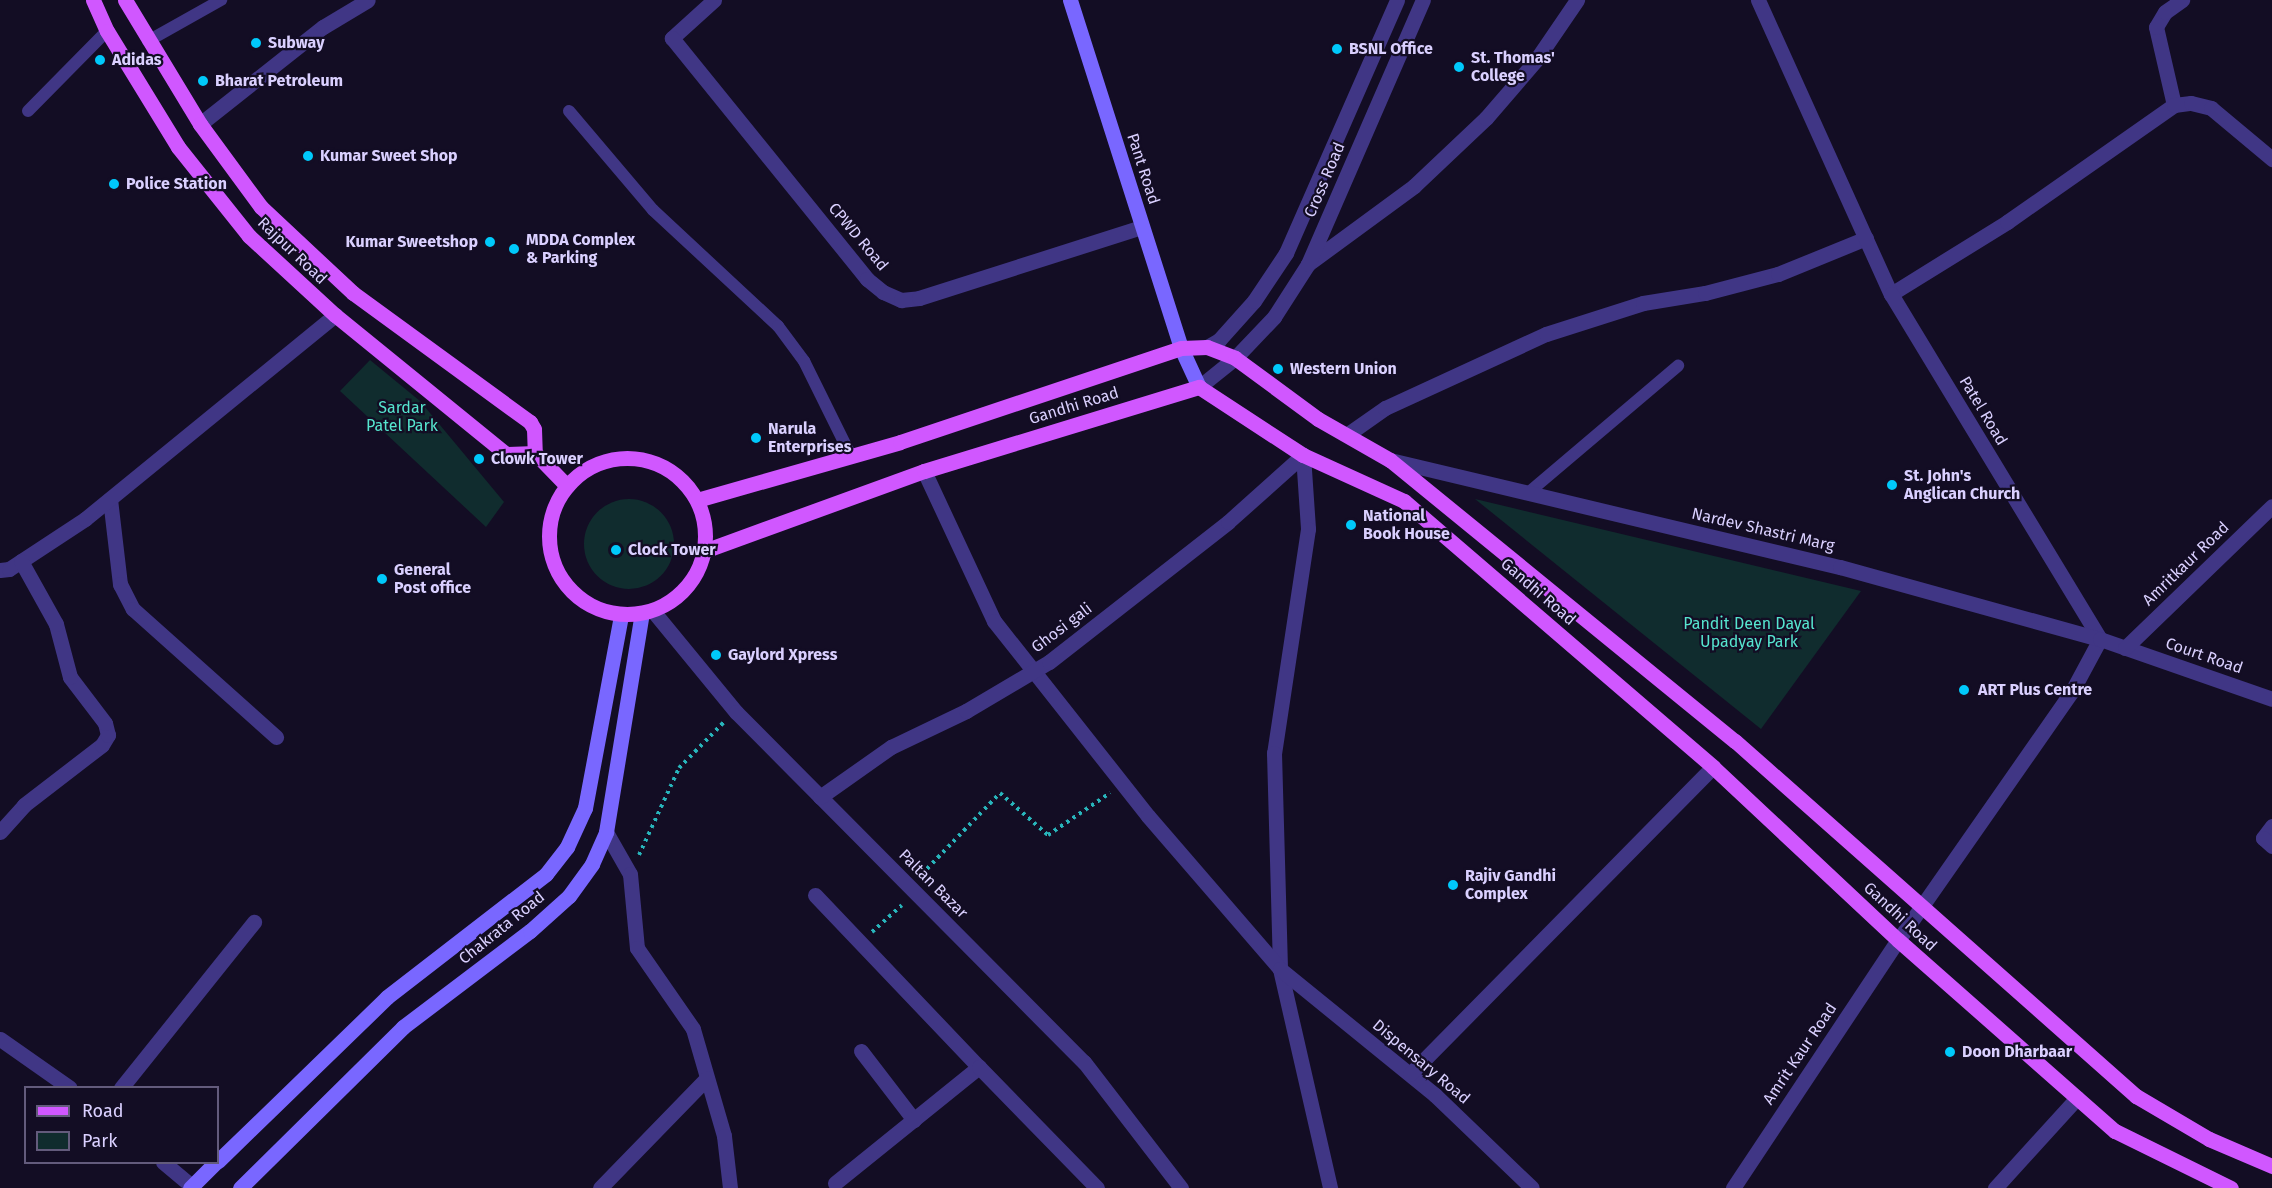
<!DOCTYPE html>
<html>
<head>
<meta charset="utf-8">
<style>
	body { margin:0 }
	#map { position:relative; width:2272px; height:1188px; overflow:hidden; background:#130d24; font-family:"Fira Sans",sans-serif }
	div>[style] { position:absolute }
	.green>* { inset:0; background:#102c2e }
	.round { border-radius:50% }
	.path>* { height:4px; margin-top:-2px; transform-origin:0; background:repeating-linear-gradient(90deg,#28b5bb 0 3px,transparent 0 7.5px) }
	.service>* { height:12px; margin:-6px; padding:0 6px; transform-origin:6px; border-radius:6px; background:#403685 }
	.minor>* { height:15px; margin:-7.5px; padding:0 7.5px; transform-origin:7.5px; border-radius:7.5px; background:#403685 }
	.tertiary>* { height:15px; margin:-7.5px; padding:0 7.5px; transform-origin:7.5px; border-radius:7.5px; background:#403685 }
	.secondary>* { height:15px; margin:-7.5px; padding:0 7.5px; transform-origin:7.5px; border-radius:7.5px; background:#7967ff }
	.primary>* { height:15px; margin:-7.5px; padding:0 7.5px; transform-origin:7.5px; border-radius:7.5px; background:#d057ff }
	.primary>.ring { margin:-7.5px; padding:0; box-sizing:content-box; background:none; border:15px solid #d057ff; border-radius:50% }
	.dots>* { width:16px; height:16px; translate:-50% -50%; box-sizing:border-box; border:3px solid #130d24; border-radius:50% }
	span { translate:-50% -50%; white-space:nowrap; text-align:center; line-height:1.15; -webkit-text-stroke:4.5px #130d24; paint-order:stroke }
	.poi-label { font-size:16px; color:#dad0ff; font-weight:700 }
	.left { translate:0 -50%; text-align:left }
	.right { translate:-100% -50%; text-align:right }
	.street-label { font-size:16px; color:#dad0ff }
	.park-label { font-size:16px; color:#56e5cf }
	.legend { position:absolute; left:24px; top:1086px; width:195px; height:78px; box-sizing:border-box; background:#130d24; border:2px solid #635b7c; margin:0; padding:8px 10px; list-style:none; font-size:18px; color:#dad0ff }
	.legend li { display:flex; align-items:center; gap:12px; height:30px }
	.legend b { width:30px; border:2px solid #635b7c }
</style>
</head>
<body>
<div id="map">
	<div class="green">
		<div style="clip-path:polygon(370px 360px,420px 401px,504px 502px,486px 527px,340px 391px)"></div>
		<div style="clip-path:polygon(1475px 499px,1861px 591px,1761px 729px)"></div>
		<div class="round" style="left:584px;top:499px;width:90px;height:90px"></div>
	</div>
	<div class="path">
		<div style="left:639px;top:855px;width:96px;rotate:-65.3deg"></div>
		<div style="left:679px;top:768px;width:64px;rotate:-45.6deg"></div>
		<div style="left:922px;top:874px;width:112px;rotate:-46.1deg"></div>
		<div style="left:1000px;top:793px;width:64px;rotate:41.2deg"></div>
		<div style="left:1048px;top:835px;width:75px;rotate:-34.1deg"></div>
		<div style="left:872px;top:932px;width:40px;rotate:-42deg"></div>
	</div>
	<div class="service">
		<div style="left:148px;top:41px;width:84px;rotate:-29.3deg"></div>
		<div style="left:28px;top:111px;width:112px;rotate:-45.4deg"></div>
		<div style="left:569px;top:111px;width:130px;rotate:49.7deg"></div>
		<div style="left:653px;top:210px;width:171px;rotate:42.9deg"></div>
		<div style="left:778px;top:326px;width:44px;rotate:53.4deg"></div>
		<div style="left:804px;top:361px;width:106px;rotate:63.7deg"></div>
		<div style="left:1528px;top:493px;width:197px;rotate:-40.3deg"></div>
	</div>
	<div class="minor">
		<div style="left:714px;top:0;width:57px;rotate:137.9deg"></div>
		<div style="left:672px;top:38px;width:310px;rotate:51deg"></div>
		<div style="left:867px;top:279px;width:21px;rotate:39deg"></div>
		<div style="left:883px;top:292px;width:20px;rotate:24deg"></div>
		<div style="left:901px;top:300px;width:18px;rotate:-6deg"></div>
		<div style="left:919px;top:298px;width:234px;rotate:-17.7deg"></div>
		<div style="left:2174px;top:105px;width:80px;rotate:-103deg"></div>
		<div style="left:2156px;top:27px;width:17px;rotate:-59deg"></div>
		<div style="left:2165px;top:12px;width:21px;rotate:-35deg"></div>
		<div style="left:200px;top:124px;width:157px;rotate:-38.3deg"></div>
		<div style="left:323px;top:27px;width:52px;rotate:-31deg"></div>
		<div style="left:1308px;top:264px;width:132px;rotate:-36.3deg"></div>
		<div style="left:1414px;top:186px;width:99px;rotate:-43.4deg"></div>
		<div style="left:1486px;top:118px;width:77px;rotate:-49.2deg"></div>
		<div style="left:1536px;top:60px;width:73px;rotate:-55.7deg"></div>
		<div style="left:1891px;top:294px;width:137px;rotate:-31.8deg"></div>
		<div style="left:2007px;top:222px;width:204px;rotate:-35deg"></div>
		<div style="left:2174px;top:105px;width:17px;rotate:-7deg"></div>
		<div style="left:2191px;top:103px;width:21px;rotate:14deg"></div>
		<div style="left:2211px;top:108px;width:80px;rotate:39.9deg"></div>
		<div style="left:1348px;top:434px;width:45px;rotate:-35.1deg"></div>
		<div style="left:1385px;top:408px;width:177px;rotate:-24.7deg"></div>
		<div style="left:1546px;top:334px;width:102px;rotate:-17.7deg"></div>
		<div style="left:1643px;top:303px;width:63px;rotate:-9.2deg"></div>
		<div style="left:1705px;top:293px;width:75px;rotate:-14.6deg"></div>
		<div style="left:1778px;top:274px;width:95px;rotate:-22.2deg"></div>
		<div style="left:1303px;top:455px;width:74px;rotate:86.1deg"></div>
		<div style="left:1308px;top:529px;width:227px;rotate:98.6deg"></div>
		<div style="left:1274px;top:753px;width:216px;rotate:88.4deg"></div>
		<div style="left:1280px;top:969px;width:225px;rotate:77.1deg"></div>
		<div style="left:924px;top:471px;width:166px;rotate:65deg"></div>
		<div style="left:994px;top:621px;width:248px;rotate:51.7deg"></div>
		<div style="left:1148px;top:816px;width:202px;rotate:49.2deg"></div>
		<div style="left:1280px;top:969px;width:200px;rotate:39.1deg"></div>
		<div style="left:1435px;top:1095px;width:134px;rotate:43.8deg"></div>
		<div style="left:110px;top:499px;width:86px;rotate:83.3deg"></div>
		<div style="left:120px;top:584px;width:28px;rotate:63deg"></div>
		<div style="left:133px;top:609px;width:192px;rotate:41.8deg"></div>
		<div style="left:0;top:570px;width:9px;rotate:-6deg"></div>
		<div style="left:9px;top:569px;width:91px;rotate:-33.3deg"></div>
		<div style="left:85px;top:519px;width:323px;rotate:-39.2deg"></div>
		<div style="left:653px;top:611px;width:131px;rotate:50.6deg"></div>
		<div style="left:736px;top:712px;width:494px;rotate:45.2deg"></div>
		<div style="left:1084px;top:1062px;width:159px;rotate:52.4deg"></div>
		<div style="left:820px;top:797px;width:87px;rotate:-35.2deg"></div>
		<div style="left:891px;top:747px;width:83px;rotate:-25.6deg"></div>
		<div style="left:966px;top:711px;width:96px;rotate:-30.6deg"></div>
		<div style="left:1049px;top:662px;width:227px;rotate:-38deg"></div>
		<div style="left:1228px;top:522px;width:101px;rotate:-41.8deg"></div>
		<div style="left:2272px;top:826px;width:15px;rotate:127deg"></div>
		<div style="left:2263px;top:838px;width:12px;rotate:42deg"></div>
		<div style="left:0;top:832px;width:36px;rotate:-48deg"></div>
		<div style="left:24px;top:805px;width:98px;rotate:-37.6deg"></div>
		<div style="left:102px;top:745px;width:12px;rotate:-59deg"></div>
		<div style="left:108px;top:735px;width:12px;rotate:-104deg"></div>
		<div style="left:105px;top:723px;width:58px;rotate:-127.3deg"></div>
		<div style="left:70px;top:677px;width:55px;rotate:-104.8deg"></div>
		<div style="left:56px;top:624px;width:72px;rotate:-119.1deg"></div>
		<div style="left:606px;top:832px;width:48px;rotate:60.3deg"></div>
		<div style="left:630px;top:874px;width:74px;rotate:84.6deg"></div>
		<div style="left:637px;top:948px;width:98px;rotate:55.3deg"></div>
		<div style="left:693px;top:1029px;width:111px;rotate:73.8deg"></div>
		<div style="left:724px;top:1136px;width:52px;rotate:83.4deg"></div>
		<div style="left:815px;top:895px;width:238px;rotate:46.4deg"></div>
		<div style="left:0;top:1039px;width:85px;rotate:35deg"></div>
		<div style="left:861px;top:1051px;width:87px;rotate:52.5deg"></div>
		<div style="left:1410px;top:1074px;width:431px;rotate:-45.4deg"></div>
		<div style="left:121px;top:1088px;width:213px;rotate:-51.3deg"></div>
		<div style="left:163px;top:1162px;width:38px;rotate:40deg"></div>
		<div style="left:835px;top:1183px;width:185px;rotate:-38.9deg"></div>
		<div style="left:979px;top:1067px;width:169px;rotate:45.7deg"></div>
		<div style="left:600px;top:1188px;width:153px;rotate:-45.8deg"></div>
		<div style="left:1733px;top:1188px;width:298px;rotate:-56.4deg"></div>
		<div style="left:1995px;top:1188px;width:122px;rotate:-47.7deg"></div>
	</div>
	<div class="tertiary">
		<div style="left:1758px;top:0;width:323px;rotate:65.7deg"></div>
		<div style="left:1891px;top:294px;width:403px;rotate:58.8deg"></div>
		<div style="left:2100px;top:639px;width:59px;rotate:118.3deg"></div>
		<div style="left:2072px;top:691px;width:304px;rotate:124.9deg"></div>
		<div style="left:1207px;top:347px;width:14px;rotate:-30deg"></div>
		<div style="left:1219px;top:340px;width:52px;rotate:-48.1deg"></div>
		<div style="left:1254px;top:301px;width:58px;rotate:-56.3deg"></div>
		<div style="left:1286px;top:253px;width:276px;rotate:-66.3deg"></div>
		<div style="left:1199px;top:387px;width:46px;rotate:-38.9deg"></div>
		<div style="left:1235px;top:358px;width:57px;rotate:-46.4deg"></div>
		<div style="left:1274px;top:317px;width:63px;rotate:-57.3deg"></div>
		<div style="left:1308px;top:264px;width:288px;rotate:-66.5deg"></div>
		<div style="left:1390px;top:460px;width:463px;rotate:13.4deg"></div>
		<div style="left:1840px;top:567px;width:270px;rotate:15.5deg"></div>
		<div style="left:2100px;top:639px;width:182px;rotate:19.2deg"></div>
		<div style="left:2125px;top:648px;width:204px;rotate:-44deg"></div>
	</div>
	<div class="secondary">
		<div style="left:1070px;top:0;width:365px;rotate:72.3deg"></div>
		<div style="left:1181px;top:348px;width:43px;rotate:65.2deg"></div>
		<div style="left:218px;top:1161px;width:235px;rotate:-44.1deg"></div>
		<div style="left:387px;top:997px;width:201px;rotate:-37.7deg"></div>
		<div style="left:546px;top:874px;width:34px;rotate:-52deg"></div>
		<div style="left:567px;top:847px;width:43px;rotate:-65.2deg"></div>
		<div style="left:585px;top:808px;width:196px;rotate:-79.4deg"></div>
		<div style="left:190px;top:1188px;width:37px;rotate:-45deg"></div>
		<div style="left:240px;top:1188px;width:229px;rotate:-44.6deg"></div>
		<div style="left:403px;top:1027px;width:159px;rotate:-37.1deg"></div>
		<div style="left:530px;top:931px;width:52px;rotate:-41.9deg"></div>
		<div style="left:569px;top:896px;width:39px;rotate:-54deg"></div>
		<div style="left:592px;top:864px;width:35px;rotate:-66deg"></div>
		<div style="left:606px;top:832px;width:222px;rotate:-80.7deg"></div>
	</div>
	<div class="primary">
		<div style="left:93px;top:0;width:34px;rotate:66deg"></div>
		<div style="left:107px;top:31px;width:136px;rotate:58.5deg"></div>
		<div style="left:178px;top:147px;width:114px;rotate:51.4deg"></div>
		<div style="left:249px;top:236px;width:117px;rotate:42.6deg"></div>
		<div style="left:335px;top:315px;width:220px;rotate:39.1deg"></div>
		<div style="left:506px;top:454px;width:29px;rotate:-2deg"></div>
		<div style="left:125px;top:0;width:145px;rotate:58.8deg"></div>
		<div style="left:200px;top:124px;width:103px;rotate:53.7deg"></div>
		<div style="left:261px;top:207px;width:126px;rotate:43.1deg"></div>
		<div style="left:353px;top:293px;width:219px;rotate:36.1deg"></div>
		<div style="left:530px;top:422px;width:8px;rotate:60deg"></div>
		<div style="left:534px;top:429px;width:24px;rotate:88deg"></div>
		<div style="left:535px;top:453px;width:46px;rotate:45.9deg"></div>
		<div class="ring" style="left:549px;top:458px;width:141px;height:141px"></div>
		<div style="left:697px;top:500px;width:211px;rotate:-15.9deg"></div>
		<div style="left:900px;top:442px;width:296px;rotate:-18.5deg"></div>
		<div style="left:1181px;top:348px;width:26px;rotate:-2deg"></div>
		<div style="left:1207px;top:347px;width:30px;rotate:21deg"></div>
		<div style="left:1235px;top:358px;width:103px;rotate:36.3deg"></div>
		<div style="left:1318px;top:419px;width:83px;rotate:29.7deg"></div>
		<div style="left:1390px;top:460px;width:445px;rotate:39.2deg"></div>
		<div style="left:1735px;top:741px;width:536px;rotate:41.52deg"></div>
		<div style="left:2136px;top:1096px;width:85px;rotate:30.5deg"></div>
		<div style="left:2209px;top:1139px;width:69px;rotate:23.2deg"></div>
		<div style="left:704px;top:551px;width:234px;rotate:-20deg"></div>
		<div style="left:924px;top:471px;width:288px;rotate:-17deg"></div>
		<div style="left:1199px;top:387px;width:124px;rotate:33.2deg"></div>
		<div style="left:1303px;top:455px;width:111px;rotate:24.5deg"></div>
		<div style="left:1404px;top:501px;width:408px;rotate:40.7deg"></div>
		<div style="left:1713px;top:767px;width:253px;rotate:43.1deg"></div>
		<div style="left:1898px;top:940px;width:289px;rotate:41.4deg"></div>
		<div style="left:2115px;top:1131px;width:129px;rotate:26.2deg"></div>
	</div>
	<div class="dots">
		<div style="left:256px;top:43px;background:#00c9fb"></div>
		<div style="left:1337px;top:49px;background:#00c9fb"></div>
		<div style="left:100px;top:60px;background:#00c9fb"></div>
		<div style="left:1459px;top:67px;background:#00c9fb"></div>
		<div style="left:203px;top:81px;background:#00c9fb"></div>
		<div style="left:308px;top:156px;background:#00c9fb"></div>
		<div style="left:114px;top:184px;background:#00c9fb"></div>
		<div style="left:490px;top:242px;background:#00c9fb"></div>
		<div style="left:514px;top:249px;background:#00c9fb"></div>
		<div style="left:1278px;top:369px;background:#00c9fb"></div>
		<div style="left:756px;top:438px;background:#00c9fb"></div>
		<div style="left:479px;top:459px;background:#00c9fb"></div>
		<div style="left:1892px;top:485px;background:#00c9fb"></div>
		<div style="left:1351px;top:525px;background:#00c9fb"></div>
		<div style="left:616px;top:550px;background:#00c9fb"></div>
		<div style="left:382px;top:579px;background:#00c9fb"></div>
		<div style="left:716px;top:655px;background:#00c9fb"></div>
		<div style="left:1964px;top:690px;background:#00c9fb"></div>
		<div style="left:1453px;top:885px;background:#00c9fb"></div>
		<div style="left:1950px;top:1052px;background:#00c9fb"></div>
	</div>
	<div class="poi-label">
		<span class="left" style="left:268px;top:43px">Subway</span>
		<span class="left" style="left:1349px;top:49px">BSNL Office</span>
		<span class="left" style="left:1471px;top:67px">St. Thomas'<br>College</span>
		<span class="left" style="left:112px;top:60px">Adidas</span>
		<span class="left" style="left:215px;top:81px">Bharat Petroleum</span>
		<span class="left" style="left:320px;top:156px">Kumar Sweet Shop</span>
		<span class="left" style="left:126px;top:184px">Police Station</span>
		<span class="left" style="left:526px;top:249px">MDDA Complex<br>&amp; Parking</span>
		<span class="right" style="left:478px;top:242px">Kumar Sweetshop</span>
		<span class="left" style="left:1290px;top:369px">Western Union</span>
		<span class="left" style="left:768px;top:438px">Narula<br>Enterprises</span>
		<span class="left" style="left:491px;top:459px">Clowk Tower</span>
		<span class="left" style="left:1904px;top:485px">St. John's<br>Anglican Church</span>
		<span class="left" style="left:1363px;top:525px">National<br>Book House</span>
		<span class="left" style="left:628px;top:550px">Clock Tower</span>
		<span class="left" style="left:394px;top:579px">General<br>Post office</span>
		<span class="left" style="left:728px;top:655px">Gaylord Xpress</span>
		<span class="left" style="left:1978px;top:690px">ART Plus Centre</span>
		<span class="left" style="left:1465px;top:885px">Rajiv Gandhi<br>Complex</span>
		<span class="left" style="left:1962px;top:1052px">Doon Dharbaar</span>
	</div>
	<div class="street-label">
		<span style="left:1143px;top:169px;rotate:72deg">Pant Road</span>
		<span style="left:1325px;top:180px;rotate:-67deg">Cross Road</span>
		<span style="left:858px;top:237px;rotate:50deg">CPWD Road</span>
		<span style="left:292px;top:251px;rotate:44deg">Rajpur Road</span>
		<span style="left:1074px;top:406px;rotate:-17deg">Gandhi Road</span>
		<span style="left:1983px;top:411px;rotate:59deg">Patel Road</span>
		<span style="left:1763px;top:530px;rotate:13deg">Nardev Shastri Marg</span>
		<span style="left:2186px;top:564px;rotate:-44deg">Amritkaur Road</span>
		<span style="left:1538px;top:592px;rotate:41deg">Gandhi Road</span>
		<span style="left:1062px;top:628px;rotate:-37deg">Ghosi gali</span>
		<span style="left:2204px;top:656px;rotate:19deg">Court Road</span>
		<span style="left:933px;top:884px;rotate:45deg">Paltan Bazar</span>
		<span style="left:1900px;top:917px;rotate:43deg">Gandhi Road</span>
		<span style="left:502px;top:928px;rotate:-39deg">Chakrata Road</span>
		<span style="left:1800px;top:1054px;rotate:-56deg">Amrit Kaur Road</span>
		<span style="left:1421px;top:1062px;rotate:40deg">Dispensary Road</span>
	</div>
	<div class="park-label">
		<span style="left:402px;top:417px">Sardar<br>Patel Park</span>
		<span style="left:1749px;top:633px">Pandit Deen Dayal<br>Upadyay Park</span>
	</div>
	<ul class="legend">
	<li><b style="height:8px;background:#d057ff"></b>Road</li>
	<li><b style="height:16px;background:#102c2e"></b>Park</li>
	</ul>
</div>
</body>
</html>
